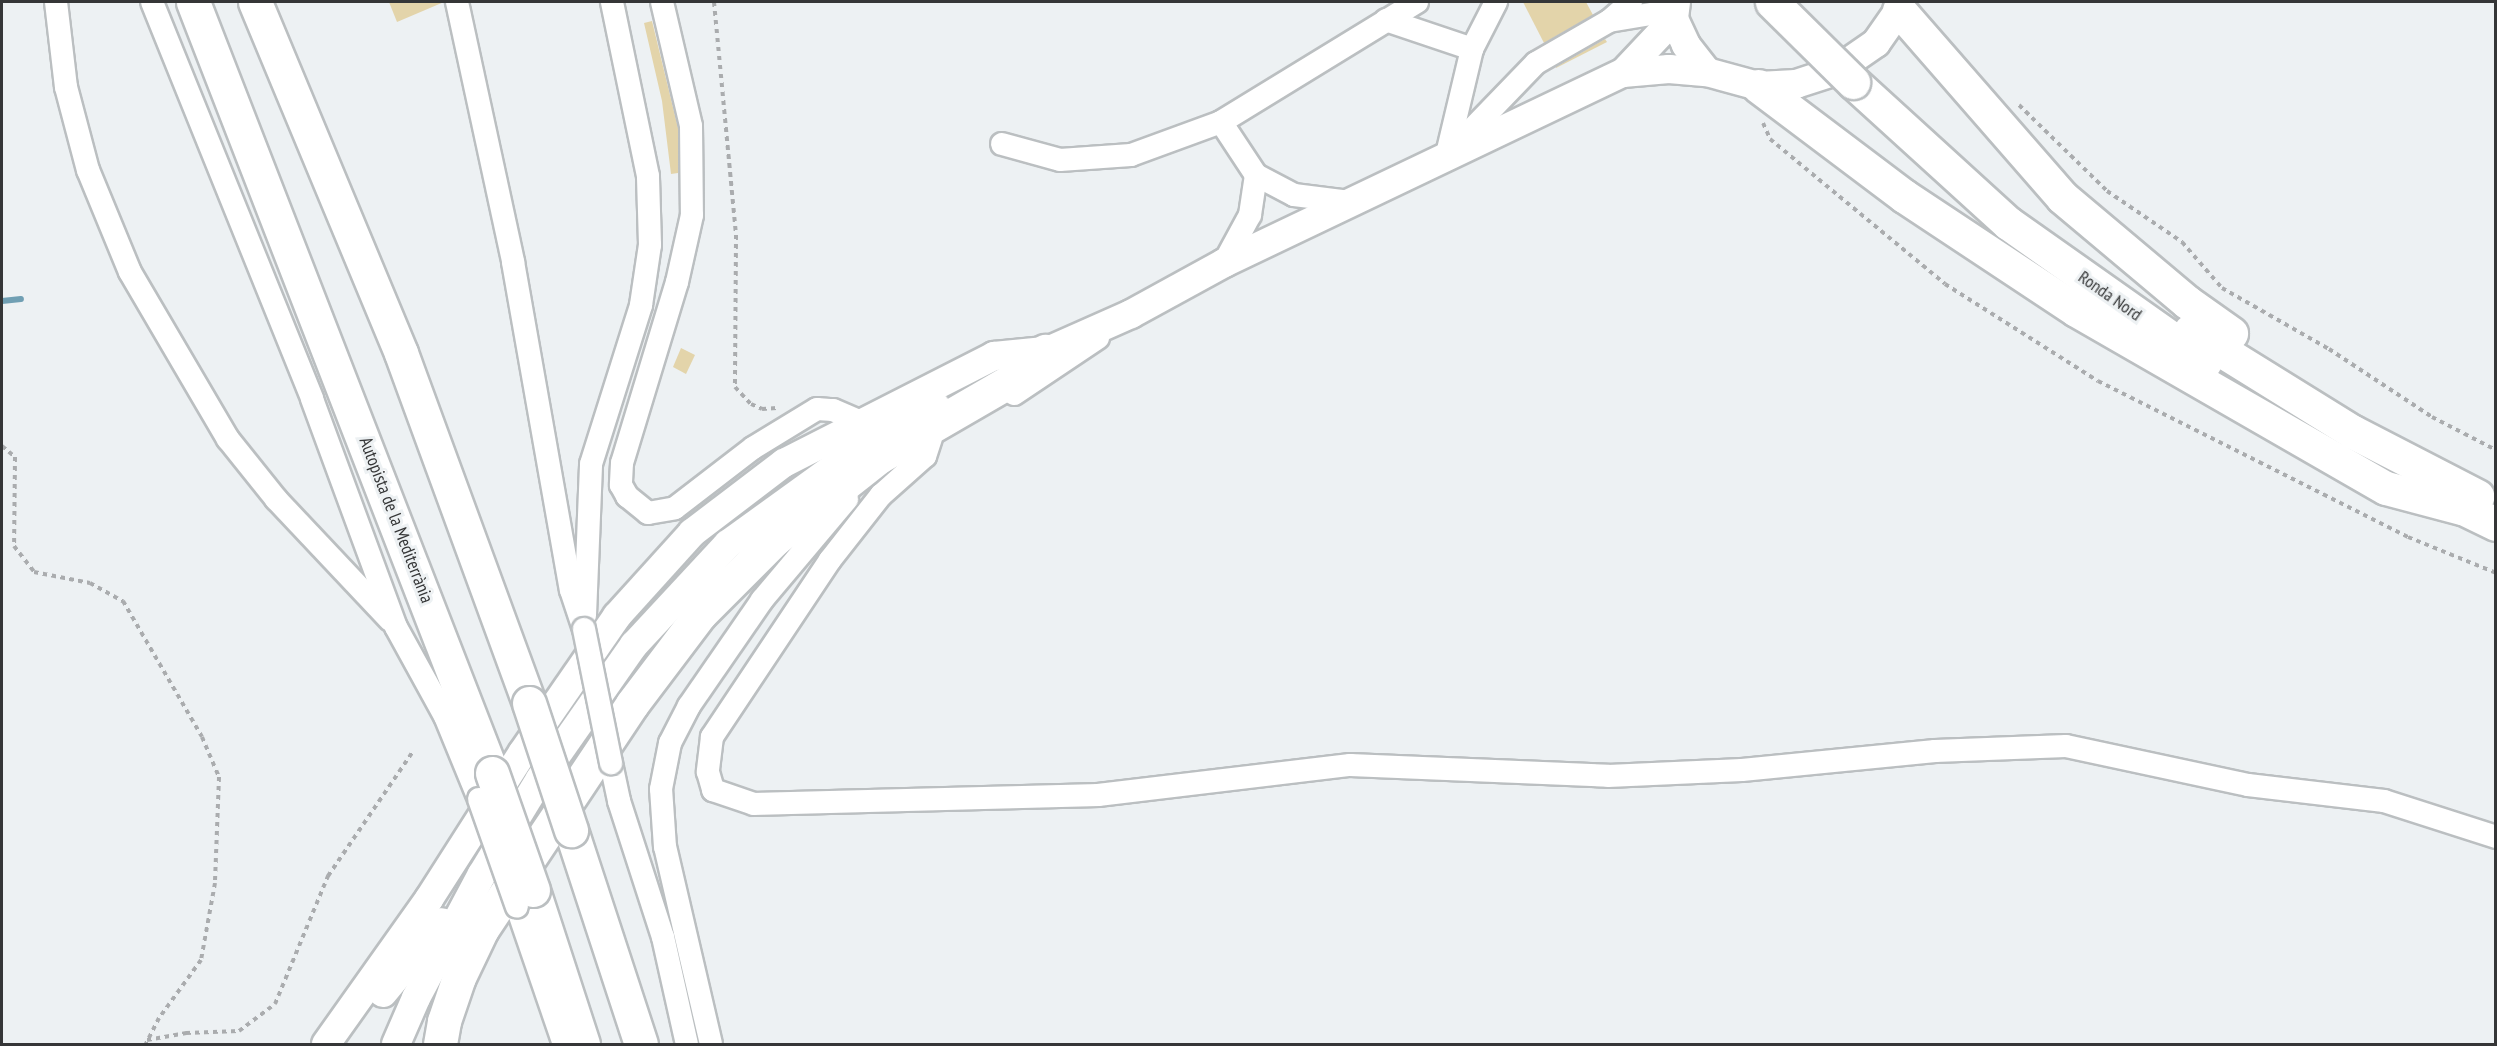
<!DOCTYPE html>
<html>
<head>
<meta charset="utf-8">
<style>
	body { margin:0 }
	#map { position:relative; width:2497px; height:1046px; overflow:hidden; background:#edf1f3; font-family:"PT Sans Narrow",sans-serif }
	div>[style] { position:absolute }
	.stream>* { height:6px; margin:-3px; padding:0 3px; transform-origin:3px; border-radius:3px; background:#709fb3 }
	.building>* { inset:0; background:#e3d4aa }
	.path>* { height:4px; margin-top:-2px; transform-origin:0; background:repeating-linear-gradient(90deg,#aaacae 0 4.5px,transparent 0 9px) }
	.roads { filter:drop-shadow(2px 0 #bbbfc1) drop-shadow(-2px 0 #bbbfc1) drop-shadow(0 2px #bbbfc1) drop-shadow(0 -2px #bbbfc1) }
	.minor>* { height:22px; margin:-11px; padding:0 11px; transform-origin:11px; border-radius:11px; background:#fff }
	.major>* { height:28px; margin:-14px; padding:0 14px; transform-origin:14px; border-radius:14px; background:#fff }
	.highway>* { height:33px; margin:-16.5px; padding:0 16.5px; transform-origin:16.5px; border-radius:16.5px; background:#fff }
	.bridges { filter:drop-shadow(2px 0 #bbbfc1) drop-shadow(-2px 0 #bbbfc1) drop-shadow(0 2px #bbbfc1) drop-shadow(0 -2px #bbbfc1) }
	.minor-bridge>* { height:22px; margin:-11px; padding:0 11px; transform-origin:11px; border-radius:11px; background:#fff }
	.highway-bridge>* { height:33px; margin:-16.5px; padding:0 16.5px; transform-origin:16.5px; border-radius:16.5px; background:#fff }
	span { translate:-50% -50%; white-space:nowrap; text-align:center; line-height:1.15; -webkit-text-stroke:6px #edf1f3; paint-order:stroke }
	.street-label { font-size:18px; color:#353637 }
	.frame { position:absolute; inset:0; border:3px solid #353637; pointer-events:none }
</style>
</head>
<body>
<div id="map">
	<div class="stream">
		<div style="left:2px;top:301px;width:19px;rotate:-6deg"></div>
	</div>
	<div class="building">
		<div style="clip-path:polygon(389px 2px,444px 2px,397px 22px)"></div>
		<div style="clip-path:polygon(1523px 2px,1586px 2px,1593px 15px,1544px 43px)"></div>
		<div style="clip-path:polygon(652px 21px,678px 128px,678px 173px,671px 174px,662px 101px,644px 23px)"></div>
		<div style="clip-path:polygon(1605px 39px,1607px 42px,1556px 68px,1556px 67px)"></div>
		<div style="clip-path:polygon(681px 348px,695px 355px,686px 374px,673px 367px)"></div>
	</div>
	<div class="path">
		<div style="left:714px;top:2px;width:234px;rotate:84.6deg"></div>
		<div style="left:736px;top:235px;width:152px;rotate:90.4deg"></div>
		<div style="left:735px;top:387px;width:23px;rotate:47deg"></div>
		<div style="left:751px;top:404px;width:12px;rotate:24deg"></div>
		<div style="left:762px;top:409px;width:15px;rotate:-4deg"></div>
		<div style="left:2019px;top:105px;width:123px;rotate:44.3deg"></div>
		<div style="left:2107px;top:191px;width:91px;rotate:34.2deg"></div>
		<div style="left:2182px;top:242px;width:61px;rotate:49deg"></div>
		<div style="left:2222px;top:288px;width:123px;rotate:29.7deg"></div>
		<div style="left:2329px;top:349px;width:123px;rotate:33.4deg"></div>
		<div style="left:2432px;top:417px;width:72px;rotate:27.3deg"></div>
		<div style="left:1763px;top:123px;width:17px;rotate:66deg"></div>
		<div style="left:1770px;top:139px;width:227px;rotate:39.6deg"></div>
		<div style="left:1945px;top:284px;width:181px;rotate:32.4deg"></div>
		<div style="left:2098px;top:381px;width:347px;rotate:26.7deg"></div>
		<div style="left:2408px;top:537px;width:95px;rotate:22.2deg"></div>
		<div style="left:2px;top:446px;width:17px;rotate:40deg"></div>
		<div style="left:15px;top:457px;width:89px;rotate:90.6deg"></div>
		<div style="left:14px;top:546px;width:33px;rotate:52deg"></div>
		<div style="left:34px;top:572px;width:57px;rotate:11.1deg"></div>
		<div style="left:90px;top:583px;width:38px;rotate:29deg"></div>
		<div style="left:123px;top:601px;width:157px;rotate:59.8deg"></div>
		<div style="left:202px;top:737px;width:43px;rotate:67deg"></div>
		<div style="left:219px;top:777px;width:106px;rotate:92.2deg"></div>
		<div style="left:215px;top:883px;width:78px;rotate:100.3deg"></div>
		<div style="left:201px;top:960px;width:72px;rotate:125.9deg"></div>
		<div style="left:159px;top:1018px;width:29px;rotate:117deg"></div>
		<div style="left:147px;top:1040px;width:40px;rotate:-10deg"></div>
		<div style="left:186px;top:1033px;width:53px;rotate:-2.2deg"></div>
		<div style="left:239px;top:1031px;width:45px;rotate:-36.9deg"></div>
		<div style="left:275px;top:1004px;width:139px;rotate:-67.5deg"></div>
		<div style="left:328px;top:876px;width:149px;rotate:-55.7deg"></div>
	</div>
	<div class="roads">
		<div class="minor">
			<div style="left:56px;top:2px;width:86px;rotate:83.3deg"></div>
			<div style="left:66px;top:87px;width:86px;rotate:75.2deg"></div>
			<div style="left:88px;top:170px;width:110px;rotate:67.6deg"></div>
			<div style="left:130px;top:272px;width:194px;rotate:59.6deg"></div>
			<div style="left:228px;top:439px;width:77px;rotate:51.3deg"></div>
			<div style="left:276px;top:499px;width:166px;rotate:46.7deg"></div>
			<div style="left:152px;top:2px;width:428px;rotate:68deg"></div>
			<div style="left:312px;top:399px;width:243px;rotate:69.8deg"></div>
			<div style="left:396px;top:627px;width:102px;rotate:61.2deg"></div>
			<div style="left:445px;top:716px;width:90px;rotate:67.7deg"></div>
			<div style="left:457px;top:2px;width:266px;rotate:77.8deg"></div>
			<div style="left:513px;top:262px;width:333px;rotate:80deg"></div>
			<div style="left:571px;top:590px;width:41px;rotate:71.6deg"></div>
			<div style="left:662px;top:2px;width:127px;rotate:76.8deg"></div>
			<div style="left:691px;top:126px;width:89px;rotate:89.4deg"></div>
			<div style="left:692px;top:215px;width:69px;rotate:102.6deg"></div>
			<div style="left:677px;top:282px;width:189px;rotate:106.9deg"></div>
			<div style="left:622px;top:463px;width:22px;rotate:93deg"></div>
			<div style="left:621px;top:485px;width:13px;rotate:61deg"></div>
			<div style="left:627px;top:496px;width:27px;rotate:39deg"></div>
			<div style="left:648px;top:513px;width:27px;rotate:-10deg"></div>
			<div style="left:675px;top:508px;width:98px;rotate:-37.6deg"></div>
			<div style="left:753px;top:448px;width:75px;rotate:-31.4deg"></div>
			<div style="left:817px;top:409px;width:16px;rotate:4deg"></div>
			<div style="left:833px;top:410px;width:34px;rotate:23deg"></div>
			<div style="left:1386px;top:20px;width:91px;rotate:18.6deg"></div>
			<div style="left:1609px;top:21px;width:67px;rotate:-9.5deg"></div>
			<div style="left:1221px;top:122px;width:64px;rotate:56.6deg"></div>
			<div style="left:1256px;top:175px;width:43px;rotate:27.8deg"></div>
			<div style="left:1294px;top:195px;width:56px;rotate:7.1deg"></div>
			<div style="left:1002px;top:144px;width:60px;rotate:15.4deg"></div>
			<div style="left:1060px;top:160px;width:71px;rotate:-4deg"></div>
			<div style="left:1131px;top:155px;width:96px;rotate:-20.1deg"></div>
			<div style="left:1221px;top:122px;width:230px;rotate:-31.5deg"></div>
			<div style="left:1452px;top:150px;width:121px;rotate:-46deg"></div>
			<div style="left:1536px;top:63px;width:84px;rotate:-29.9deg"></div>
			<div style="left:1609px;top:21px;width:29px;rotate:-41deg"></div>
			<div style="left:1447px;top:154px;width:108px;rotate:-76.6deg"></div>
			<div style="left:1472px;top:49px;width:53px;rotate:-62.9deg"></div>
			<div style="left:1224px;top:263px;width:55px;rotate:-61.6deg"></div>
			<div style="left:1250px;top:215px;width:40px;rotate:-81.5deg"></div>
			<div style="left:1014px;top:394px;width:101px;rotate:-33.7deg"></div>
			<div style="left:931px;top:438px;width:19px;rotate:108deg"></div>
			<div style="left:925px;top:456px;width:59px;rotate:138.4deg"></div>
			<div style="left:881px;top:495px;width:83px;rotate:128.1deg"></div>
			<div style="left:830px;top:560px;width:213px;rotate:123.7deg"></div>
			<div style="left:712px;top:737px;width:35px;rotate:97deg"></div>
			<div style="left:708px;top:772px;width:19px;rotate:74deg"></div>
			<div style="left:713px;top:790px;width:43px;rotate:18.9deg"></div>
			<div style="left:754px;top:804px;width:344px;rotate:-1.5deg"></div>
			<div style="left:1098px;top:795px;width:254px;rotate:-6.8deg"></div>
			<div style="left:1350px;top:765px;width:258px;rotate:2.4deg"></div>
			<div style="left:1608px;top:776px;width:134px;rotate:-2.6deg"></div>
			<div style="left:1742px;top:770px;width:194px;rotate:-5.6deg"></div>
			<div style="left:1935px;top:751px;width:131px;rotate:-2.2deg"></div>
			<div style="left:2066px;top:746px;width:186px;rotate:12.1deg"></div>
			<div style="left:2248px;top:785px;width:137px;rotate:6.7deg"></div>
			<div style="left:2384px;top:801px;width:118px;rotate:17.8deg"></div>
			<div style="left:585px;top:615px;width:151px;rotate:-87.7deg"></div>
			<div style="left:591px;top:464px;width:167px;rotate:-72.5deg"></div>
			<div style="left:641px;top:305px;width:61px;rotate:-81.5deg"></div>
			<div style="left:650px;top:245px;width:69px;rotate:-91.7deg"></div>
			<div style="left:648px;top:176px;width:178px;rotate:-101.7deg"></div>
			<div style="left:611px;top:763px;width:39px;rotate:78deg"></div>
			<div style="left:619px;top:801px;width:143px;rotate:72.1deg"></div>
			<div style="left:663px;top:937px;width:110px;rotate:77.4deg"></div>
			<div style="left:517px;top:907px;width:145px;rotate:71.1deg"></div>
			<div style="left:711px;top:1044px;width:202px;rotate:-103.1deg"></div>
			<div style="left:665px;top:847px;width:58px;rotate:-93.9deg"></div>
			<div style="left:661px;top:789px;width:47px;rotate:-78.9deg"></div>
			<div style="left:670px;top:743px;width:42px;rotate:-62.8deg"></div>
			<div style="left:689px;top:706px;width:129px;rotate:-55.4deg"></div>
			<div style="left:762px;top:600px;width:132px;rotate:-49.9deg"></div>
		</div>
		<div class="major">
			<div style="left:1676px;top:2px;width:17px;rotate:97deg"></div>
			<div style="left:1674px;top:19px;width:29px;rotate:65deg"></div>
			<div style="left:1686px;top:45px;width:34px;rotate:52deg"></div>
			<div style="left:1623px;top:73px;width:74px;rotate:-46.6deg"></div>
			<div style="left:1025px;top:361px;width:116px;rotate:-23.9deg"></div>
			<div style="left:1131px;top:314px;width:106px;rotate:-28.7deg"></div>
			<div style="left:1224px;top:263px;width:442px;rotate:-25.5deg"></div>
			<div style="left:1623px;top:73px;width:46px;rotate:-5deg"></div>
			<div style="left:1669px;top:69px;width:38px;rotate:5deg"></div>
			<div style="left:1707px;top:72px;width:53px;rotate:15.4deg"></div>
			<div style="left:1758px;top:86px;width:38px;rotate:-3deg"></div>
			<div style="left:1796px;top:84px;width:40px;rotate:-18deg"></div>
			<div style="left:1834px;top:72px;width:51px;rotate:-34.6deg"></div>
			<div style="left:1876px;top:43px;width:40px;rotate:-55.1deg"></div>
			<div style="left:1899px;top:10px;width:8px;rotate:-83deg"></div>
			<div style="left:383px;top:993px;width:92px;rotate:-50.3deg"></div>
			<div style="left:326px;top:1044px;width:178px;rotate:-54.6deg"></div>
			<div style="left:429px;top:899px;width:174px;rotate:-57.4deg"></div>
			<div style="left:523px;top:752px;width:165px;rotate:-55.3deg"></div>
			<div style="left:617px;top:616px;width:112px;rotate:-47.9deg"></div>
			<div style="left:692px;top:533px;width:116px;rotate:-37.3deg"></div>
			<div style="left:784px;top:463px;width:236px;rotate:-27deg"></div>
			<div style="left:994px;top:356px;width:51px;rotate:-5.6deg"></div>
			<div style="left:396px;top:1044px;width:50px;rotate:-66.5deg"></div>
			<div style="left:416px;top:998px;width:140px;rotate:-62deg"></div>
			<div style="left:482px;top:874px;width:111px;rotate:-58.6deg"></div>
			<div style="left:540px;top:779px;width:164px;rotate:-55deg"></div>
			<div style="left:634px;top:645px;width:138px;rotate:-47.1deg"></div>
			<div style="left:728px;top:544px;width:174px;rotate:-35.9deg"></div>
			<div style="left:869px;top:442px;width:76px;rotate:-27.6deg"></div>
		</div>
		<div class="highway">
			<div style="left:193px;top:2px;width:827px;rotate:68.8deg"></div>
			<div style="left:255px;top:2px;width:380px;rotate:67.4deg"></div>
			<div style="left:401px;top:353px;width:373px;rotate:69.9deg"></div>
			<div style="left:1899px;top:10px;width:248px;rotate:48.9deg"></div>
			<div style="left:2062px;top:197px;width:163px;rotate:40deg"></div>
			<div style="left:2187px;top:302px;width:54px;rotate:35.2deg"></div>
			<div style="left:1853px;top:82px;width:210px;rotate:42.3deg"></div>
			<div style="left:2008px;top:223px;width:241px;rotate:35.2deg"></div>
			<div style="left:1758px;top:86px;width:183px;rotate:37deg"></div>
			<div style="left:1904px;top:196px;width:206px;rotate:33.5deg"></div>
			<div style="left:2076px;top:310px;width:357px;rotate:29.9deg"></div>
			<div style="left:2386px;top:488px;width:78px;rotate:14.9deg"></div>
			<div style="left:2190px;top:331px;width:192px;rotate:31.8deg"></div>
			<div style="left:2353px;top:432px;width:140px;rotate:27.3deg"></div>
			<div style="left:2442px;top:498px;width:60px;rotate:25.7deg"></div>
			<div style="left:571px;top:830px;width:225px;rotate:71.9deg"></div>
			<div style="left:533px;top:890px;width:162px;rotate:72deg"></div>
			<div style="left:440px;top:1044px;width:23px;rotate:-80deg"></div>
			<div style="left:444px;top:1021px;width:46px;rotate:-71.2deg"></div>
			<div style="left:459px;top:977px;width:53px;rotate:-64.4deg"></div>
			<div style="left:482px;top:929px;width:270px;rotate:-56.3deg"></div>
			<div style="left:632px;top:704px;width:113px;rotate:-52.9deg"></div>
			<div style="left:700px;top:614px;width:106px;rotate:-45deg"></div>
			<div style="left:775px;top:539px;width:132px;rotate:-38.3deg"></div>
			<div style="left:879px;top:457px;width:165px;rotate:-30.1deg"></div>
			<div style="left:1022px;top:374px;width:33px;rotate:-45deg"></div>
		</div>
	</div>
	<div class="bridges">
		<div class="minor-bridge">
			<div style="left:584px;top:629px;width:137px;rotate:78.6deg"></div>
			<div style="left:479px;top:799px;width:114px;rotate:70.6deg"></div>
		</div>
		<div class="highway-bridge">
			<div style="left:1772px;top:2px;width:114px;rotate:44.6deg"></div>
			<div style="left:529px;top:703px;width:134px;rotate:71.7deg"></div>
			<div style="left:492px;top:773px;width:124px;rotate:70.7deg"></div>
		</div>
	</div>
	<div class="street-label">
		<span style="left:2110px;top:296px;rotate:35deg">Ronda Nord</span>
		<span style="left:396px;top:520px;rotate:69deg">Autopista de la Mediterrània</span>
	</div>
	<div class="frame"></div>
</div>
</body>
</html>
